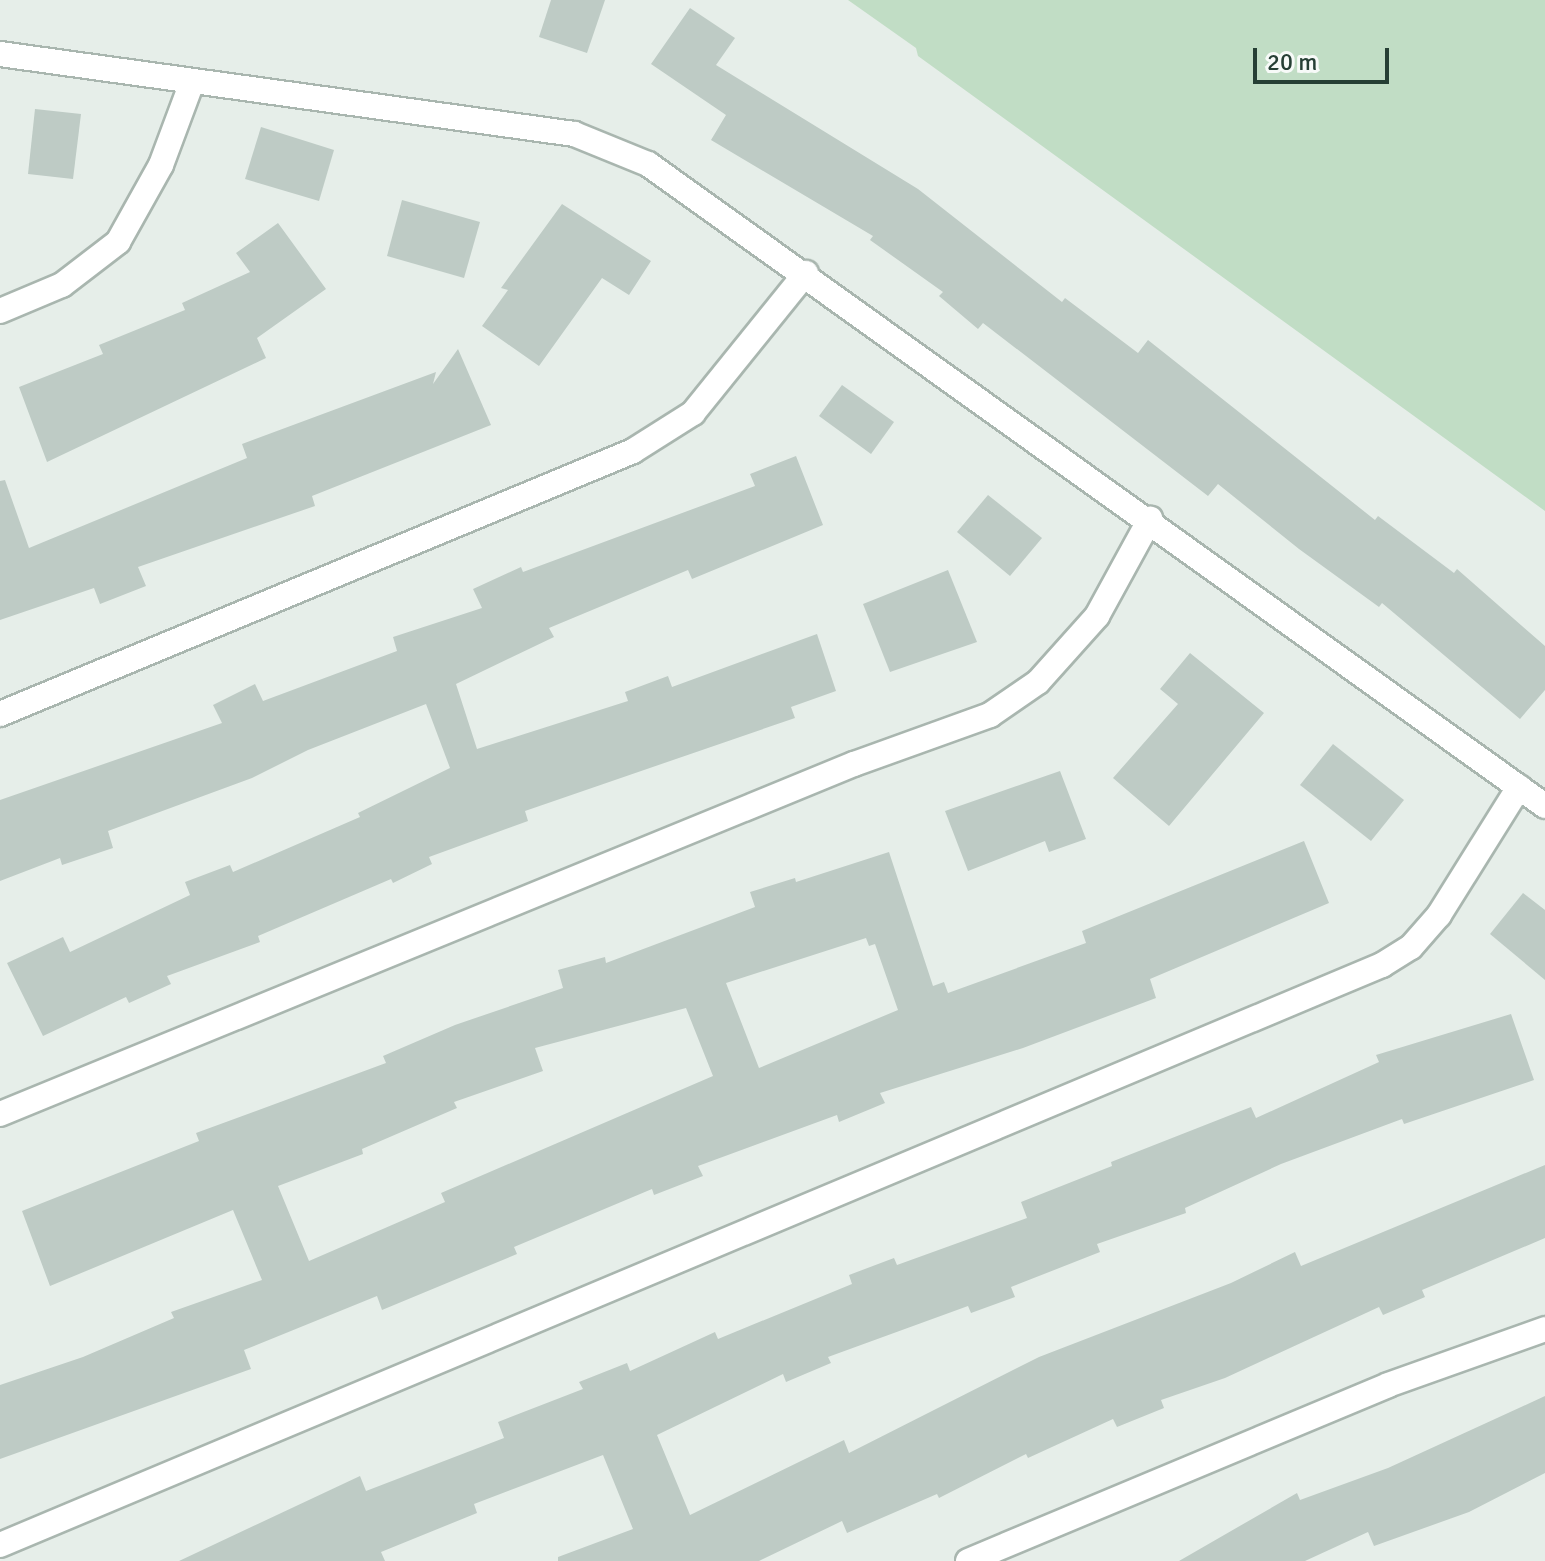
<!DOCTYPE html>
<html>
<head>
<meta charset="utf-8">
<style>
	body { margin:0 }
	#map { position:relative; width:1545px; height:1561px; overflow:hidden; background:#e6eee9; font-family:Signika,sans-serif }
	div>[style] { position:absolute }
	.green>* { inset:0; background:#c1ddc5 }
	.building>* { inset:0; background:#becbc5 }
	.roads { filter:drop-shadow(2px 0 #a9b6af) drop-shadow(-2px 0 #a9b6af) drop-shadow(0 2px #a9b6af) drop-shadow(0 -2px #a9b6af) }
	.minor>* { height:24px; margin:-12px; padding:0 12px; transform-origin:12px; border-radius:12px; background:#fff }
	span { translate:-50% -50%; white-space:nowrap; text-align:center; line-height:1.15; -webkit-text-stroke:8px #f7faf8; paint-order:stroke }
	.scale { position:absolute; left:1253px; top:48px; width:136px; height:36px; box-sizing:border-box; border:4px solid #263f35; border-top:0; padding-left:10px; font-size:24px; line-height:28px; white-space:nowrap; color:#263f35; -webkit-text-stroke:6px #f7faf8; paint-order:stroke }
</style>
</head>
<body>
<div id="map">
	<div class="green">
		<div style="clip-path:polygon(848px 0,1545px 0,1545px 511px,918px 56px,916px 48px)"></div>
	</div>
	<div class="building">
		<div style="clip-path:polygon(551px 0,605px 0,587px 53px,539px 37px)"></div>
		<div style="clip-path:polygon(690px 8px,735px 38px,716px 65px,918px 189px,1062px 302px,1065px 298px,1138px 353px,1148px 340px,1375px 520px,1378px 516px,1454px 573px,1457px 569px,1545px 646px,1545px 690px,1520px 719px,1382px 603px,1379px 607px,1299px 549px,1218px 484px,1208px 496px,983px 323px,978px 329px,939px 296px,943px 292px,870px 240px,873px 236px,711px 140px,726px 115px,651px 64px)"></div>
		<div style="clip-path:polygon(35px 109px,81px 114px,73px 179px,28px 174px)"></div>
		<div style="clip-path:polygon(261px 127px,334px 150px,319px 201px,245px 179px)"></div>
		<div style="clip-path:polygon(402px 200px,480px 222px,464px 278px,387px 256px)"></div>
		<div style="clip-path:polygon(562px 204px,651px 261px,629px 295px,602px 278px,539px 366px,482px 326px,508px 290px,501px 288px)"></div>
		<div style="clip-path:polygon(278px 223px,326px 289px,257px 338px,266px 358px,47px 462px,19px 387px,103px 354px,99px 345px,185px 310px,182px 303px,250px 272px,236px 253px)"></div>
		<div style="clip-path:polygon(458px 349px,491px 425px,312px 496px,315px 506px,138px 567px,146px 586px,100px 604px,94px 588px,0 620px,0 481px,5px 480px,29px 548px,247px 458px,242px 444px,436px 372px,433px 384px)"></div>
		<div style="clip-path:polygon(842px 385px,894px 422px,871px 454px,819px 416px)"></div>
		<div style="clip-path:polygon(796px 456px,823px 525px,692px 579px,688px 570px,549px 628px,554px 637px,456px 684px,477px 749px,628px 701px,625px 692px,668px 676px,672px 687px,817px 634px,836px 691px,791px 707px,795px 718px,525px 811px,528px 821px,429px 857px,432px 864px,393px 883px,391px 879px,258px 936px,260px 942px,167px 976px,171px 984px,129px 1003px,126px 997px,43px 1036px,7px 963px,63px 937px,70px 952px,190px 895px,185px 882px,230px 865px,233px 872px,360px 817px,358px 813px,450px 768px,426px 704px,308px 750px,252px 778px,108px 831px,113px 848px,62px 865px,60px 858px,0 881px,0 800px,222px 723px,213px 705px,255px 684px,263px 701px,397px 651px,393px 637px,482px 608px,473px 589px,521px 567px,523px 572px,755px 486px,750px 474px)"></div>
		<div style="clip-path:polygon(988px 495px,1042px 538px,1010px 576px,957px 532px)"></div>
		<div style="clip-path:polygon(948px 570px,977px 642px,890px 672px,863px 604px)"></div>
		<div style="clip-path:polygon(1190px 653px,1264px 713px,1169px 826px,1113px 778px,1178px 704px,1160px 689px)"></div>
		<div style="clip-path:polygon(1333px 744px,1404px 800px,1371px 841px,1300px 785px)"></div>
		<div style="clip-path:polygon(1060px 771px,1086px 839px,1049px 852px,1045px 841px,968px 871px,945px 811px)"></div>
		<div style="clip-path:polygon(evenodd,1304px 841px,1329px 903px,1150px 979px,1156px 998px,1023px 1048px,880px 1093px,885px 1103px,839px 1122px,837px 1115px,698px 1166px,703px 1176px,654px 1195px,652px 1189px,514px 1247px,517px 1254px,382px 1310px,377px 1296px,244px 1350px,251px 1369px,0 1459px,0 1385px,83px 1357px,174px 1318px,171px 1312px,262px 1280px,233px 1210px,50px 1286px,22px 1211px,199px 1141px,196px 1133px,386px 1063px,383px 1056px,455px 1025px,563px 988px,558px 970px,605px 957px,606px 963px,755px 907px,750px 892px,795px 878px,796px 882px,889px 852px,933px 986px,944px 982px,948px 993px,1086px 943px,1082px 931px,1304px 841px,866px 938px,869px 946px,875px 944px,898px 1010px,759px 1068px,726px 983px,866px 938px,1304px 841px,686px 1008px,713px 1076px,441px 1193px,445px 1202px,309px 1261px,278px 1186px,363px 1154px,362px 1149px,457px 1108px,454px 1102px,543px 1071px,535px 1048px,686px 1008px)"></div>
		<div style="clip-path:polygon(1523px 893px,1545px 910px,1545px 980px,1490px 934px)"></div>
		<div style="clip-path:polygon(1511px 1014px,1534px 1080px,1404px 1124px,1402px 1119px,1281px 1164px,1185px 1208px,1186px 1213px,1097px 1244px,1100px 1252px,1011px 1287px,1015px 1297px,971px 1313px,968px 1306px,828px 1357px,831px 1363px,786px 1382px,783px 1374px,657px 1435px,690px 1515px,844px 1440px,849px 1453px,1039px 1357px,1231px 1283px,1295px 1252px,1301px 1266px,1545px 1165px,1545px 1238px,1422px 1290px,1425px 1297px,1383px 1315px,1379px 1307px,1225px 1378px,1161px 1400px,1164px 1408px,1117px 1427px,1113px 1419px,1028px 1458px,1026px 1454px,939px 1498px,937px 1494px,847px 1533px,842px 1521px,759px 1561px,558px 1561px,558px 1557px,633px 1529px,603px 1455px,474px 1504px,477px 1513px,381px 1552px,385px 1561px,179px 1561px,360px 1476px,366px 1491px,504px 1438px,498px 1422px,583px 1389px,579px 1382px,627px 1363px,630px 1371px,715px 1332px,718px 1339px,852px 1284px,849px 1275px,894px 1258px,897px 1265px,1027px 1218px,1021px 1202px,1112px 1166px,1111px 1162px,1251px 1107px,1256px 1118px,1379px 1062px,1376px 1055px)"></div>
		<div style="clip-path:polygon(1545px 1396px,1545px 1473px,1469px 1512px,1374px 1546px,1368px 1532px,1305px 1561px,1179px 1561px,1297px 1493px,1300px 1500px,1388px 1468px)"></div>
	</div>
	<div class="roads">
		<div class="minor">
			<div style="left:0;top:54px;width:580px;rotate:7.93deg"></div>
			<div style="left:574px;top:134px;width:80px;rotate:22.1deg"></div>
			<div style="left:648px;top:164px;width:1103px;rotate:35.59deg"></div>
			<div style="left:0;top:311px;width:67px;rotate:-22.8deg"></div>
			<div style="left:62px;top:285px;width:71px;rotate:-37.5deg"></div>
			<div style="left:118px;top:242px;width:88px;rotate:-60.8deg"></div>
			<div style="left:161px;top:165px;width:89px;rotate:-69.5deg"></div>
			<div style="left:0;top:714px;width:685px;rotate:-22.56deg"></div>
			<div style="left:633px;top:451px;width:71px;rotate:-32.3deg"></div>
			<div style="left:693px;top:413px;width:180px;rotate:-51.1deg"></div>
			<div style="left:0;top:1114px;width:923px;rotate:-22.29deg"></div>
			<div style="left:854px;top:764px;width:145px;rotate:-19.8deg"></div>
			<div style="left:990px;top:715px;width:58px;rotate:-34.5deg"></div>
			<div style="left:1038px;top:682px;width:89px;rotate:-48.2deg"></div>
			<div style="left:1097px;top:616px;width:111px;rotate:-61.3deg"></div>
			<div style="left:0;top:1545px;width:1499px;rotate:-22.77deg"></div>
			<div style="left:1382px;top:965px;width:34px;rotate:-32deg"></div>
			<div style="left:1411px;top:947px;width:43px;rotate:-48.8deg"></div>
			<div style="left:1439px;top:915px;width:151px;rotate:-58deg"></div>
			<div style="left:968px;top:1561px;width:455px;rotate:-22.7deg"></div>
			<div style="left:1388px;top:1385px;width:167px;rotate:-19.6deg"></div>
		</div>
	</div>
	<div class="scale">20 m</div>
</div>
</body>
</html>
